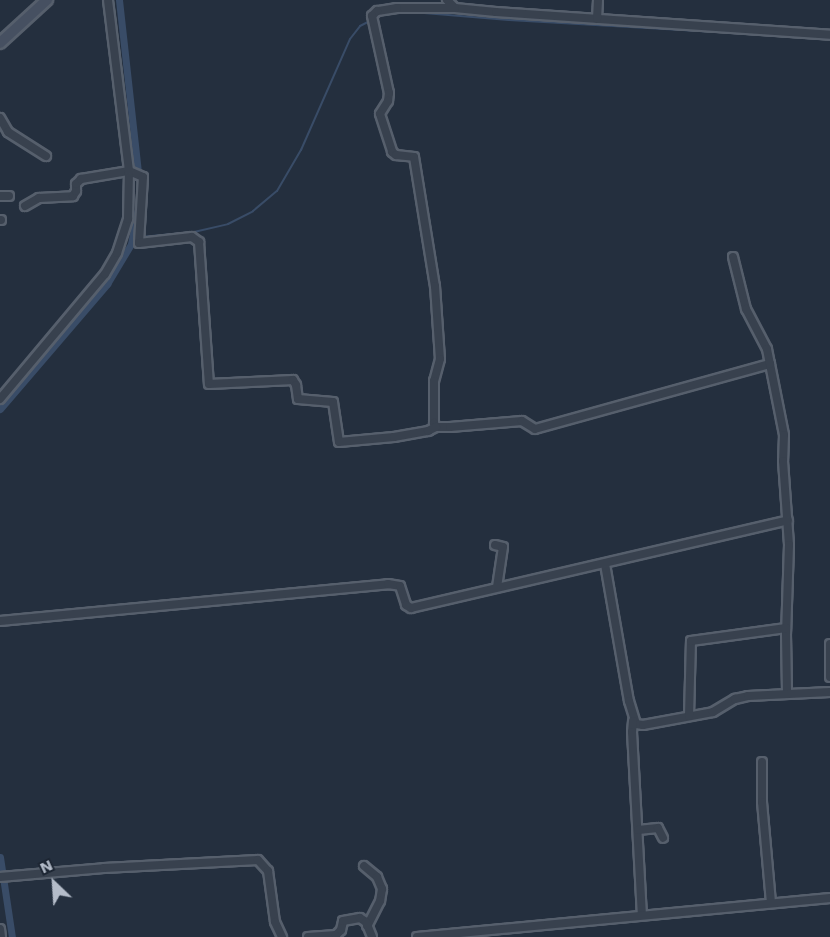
<!DOCTYPE html>
<html>
<head>
<meta charset="utf-8">
<style>
	body { margin:0 }
	#map { position:relative; width:830px; height:937px; overflow:hidden; background:#242f3e; font-family:"Work Sans",sans-serif }
	div>[style] { position:absolute }
	.stream>* { height:2px; margin:-1px; padding:0 1px; transform-origin:1px; border-radius:1px; background:#394c67 }
	.canal>* { height:7px; margin:-3.5px; padding:0 3.5px; transform-origin:3.5px; border-radius:3.5px; background:#394c67 }
	.roads { filter:drop-shadow(2px 0 #565f6c) drop-shadow(-2px 0 #565f6c) drop-shadow(0 2px #565f6c) drop-shadow(0 -2px #565f6c) }
	.minor>* { height:8px; margin:-4px; padding:0 4px; transform-origin:4px; border-radius:4px; background:#38414e }
	.secondary>* { height:10px; margin:-5px; padding:0 5px; transform-origin:5px; border-radius:5px; background:#465061 }
	span { translate:-50% -50%; white-space:nowrap; text-align:center; line-height:1.15; -webkit-text-stroke:5px #1d2633; paint-order:stroke }
	.north { position:absolute; left:24px; top:853px; width:60px; height:60px; -webkit-text-stroke:4px #1d2633; paint-order:stroke; rotate:335deg; font-size:16px; font-weight:700; line-height:24px; text-align:center; color:#b4bcc9 }
	.north::after { content:''; display:block; margin:auto; width:21px; height:27px; background:#b4bcc9; clip-path:polygon(50% 0,100% 100%,50% 72%,0 100%) }
</style>
</head>
<body>
<div id="map">
	<div class="stream">
		<div style="left:141px;top:237px;width:53px;rotate:-5.4deg"></div>
		<div style="left:194px;top:232px;width:35px;rotate:-13deg"></div>
		<div style="left:228px;top:224px;width:28px;rotate:-27deg"></div>
		<div style="left:253px;top:211px;width:31px;rotate:-40deg"></div>
		<div style="left:277px;top:191px;width:48px;rotate:-59.7deg"></div>
		<div style="left:301px;top:150px;width:121px;rotate:-66.2deg"></div>
		<div style="left:350px;top:39px;width:16px;rotate:-52deg"></div>
		<div style="left:360px;top:26px;width:29px;rotate:-27deg"></div>
		<div style="left:386px;top:13px;width:38px"></div>
		<div style="left:424px;top:13px;width:85px;rotate:4.7deg"></div>
		<div style="left:509px;top:20px;width:208px;rotate:3.3deg"></div>
	</div>
	<div class="canal">
		<div style="left:119px;top:0;width:181px;rotate:83.7deg"></div>
		<div style="left:0;top:409px;width:165px;rotate:-49.4deg"></div>
		<div style="left:107px;top:284px;width:47px;rotate:-59deg"></div>
		<div style="left:131px;top:244px;width:33px;rotate:-79deg"></div>
		<div style="left:0;top:857px;width:81px;rotate:81.5deg"></div>
	</div>
	<div class="roads">
		<div class="minor">
			<div style="left:447px;top:0;width:11px;rotate:45deg"></div>
			<div style="left:455px;top:8px;width:41px;rotate:5.6deg"></div>
			<div style="left:496px;top:12px;width:335px;rotate:3.9deg"></div>
			<div style="left:455px;top:8px;width:58px;rotate:180deg"></div>
			<div style="left:397px;top:8px;width:20px;rotate:171deg"></div>
			<div style="left:377px;top:11px;width:7px;rotate:135deg"></div>
			<div style="left:372px;top:16px;width:79px;rotate:77.6deg"></div>
			<div style="left:389px;top:93px;width:8px;rotate:97deg"></div>
			<div style="left:388px;top:101px;width:15px;rotate:122deg"></div>
			<div style="left:380px;top:114px;width:40px;rotate:72deg"></div>
			<div style="left:392px;top:152px;width:5px;rotate:37deg"></div>
			<div style="left:396px;top:155px;width:18px;rotate:6deg"></div>
			<div style="left:414px;top:157px;width:131px;rotate:80.8deg"></div>
			<div style="left:435px;top:286px;width:73px;rotate:86.1deg"></div>
			<div style="left:440px;top:359px;width:23px;rotate:105deg"></div>
			<div style="left:434px;top:381px;width:42px;rotate:90deg"></div>
			<div style="left:434px;top:423px;width:4px;rotate:63deg"></div>
			<div style="left:436px;top:427px;width:14px"></div>
			<div style="left:450px;top:427px;width:72px;rotate:-4.8deg"></div>
			<div style="left:522px;top:421px;width:15px;rotate:32deg"></div>
			<div style="left:535px;top:429px;width:244px;rotate:-15.5deg"></div>
			<div style="left:770px;top:364px;width:72px;rotate:78.8deg"></div>
			<div style="left:784px;top:435px;width:26px;rotate:92deg"></div>
			<div style="left:783px;top:461px;width:84px;rotate:85.9deg"></div>
			<div style="left:789px;top:545px;width:89px;rotate:91.9deg"></div>
			<div style="left:786px;top:634px;width:60px;rotate:89deg"></div>
			<div style="left:597px;top:19px;width:19px;rotate:-87deg"></div>
			<div style="left:0;top:118px;width:16px;rotate:60deg"></div>
			<div style="left:8px;top:132px;width:45px;rotate:32.3deg"></div>
			<div style="left:0;top:196px;width:9px"></div>
			<div style="left:25px;top:206px;width:16px;rotate:-30deg"></div>
			<div style="left:39px;top:198px;width:34px;rotate:-3deg"></div>
			<div style="left:73px;top:196px;width:6px;rotate:-59deg"></div>
			<div style="left:76px;top:191px;width:7px;rotate:-90deg"></div>
			<div style="left:76px;top:184px;width:7px;rotate:-45deg"></div>
			<div style="left:81px;top:179px;width:49px;rotate:-9.5deg"></div>
			<div style="left:129px;top:171px;width:15px;rotate:23deg"></div>
			<div style="left:143px;top:177px;width:66px;rotate:93.5deg"></div>
			<div style="left:139px;top:243px;width:53px;rotate:-6.5deg"></div>
			<div style="left:192px;top:237px;width:9px;rotate:36deg"></div>
			<div style="left:199px;top:242px;width:142px;rotate:86deg"></div>
			<div style="left:209px;top:384px;width:84px;rotate:-2.7deg"></div>
			<div style="left:293px;top:380px;width:6px;rotate:59deg"></div>
			<div style="left:296px;top:385px;width:14px;rotate:82deg"></div>
			<div style="left:298px;top:399px;width:35px;rotate:5deg"></div>
			<div style="left:333px;top:402px;width:40px;rotate:81.5deg"></div>
			<div style="left:339px;top:442px;width:55px;rotate:-5.2deg"></div>
			<div style="left:394px;top:437px;width:35px;rotate:-10deg"></div>
			<div style="left:428px;top:431px;width:9px;rotate:-27deg"></div>
			<div style="left:0;top:220px;width:1px"></div>
			<div style="left:733px;top:257px;width:54px;rotate:76deg"></div>
			<div style="left:746px;top:309px;width:45px;rotate:62.3deg"></div>
			<div style="left:767px;top:349px;width:15px;rotate:79deg"></div>
			<div style="left:0;top:399px;width:163px;rotate:-50deg"></div>
			<div style="left:105px;top:274px;width:24px;rotate:-60deg"></div>
			<div style="left:117px;top:253px;width:36px;rotate:-72deg"></div>
			<div style="left:128px;top:219px;width:48px;rotate:-88.8deg"></div>
			<div style="left:129px;top:171px;width:172px;rotate:-97deg"></div>
			<div style="left:495px;top:545px;width:8px;rotate:14deg"></div>
			<div style="left:503px;top:547px;width:40px;rotate:98.5deg"></div>
			<div style="left:605px;top:564px;width:139px;rotate:80.1deg"></div>
			<div style="left:629px;top:701px;width:24px;rotate:73deg"></div>
			<div style="left:636px;top:724px;width:7px;rotate:8deg"></div>
			<div style="left:643px;top:725px;width:71px;rotate:-10.5deg"></div>
			<div style="left:713px;top:712px;width:26px;rotate:-31deg"></div>
			<div style="left:735px;top:699px;width:13px;rotate:-13deg"></div>
			<div style="left:748px;top:696px;width:82px;rotate:-2.8deg"></div>
			<div style="left:0;top:621px;width:390px;rotate:-5.4deg"></div>
			<div style="left:388px;top:584px;width:12px;rotate:9deg"></div>
			<div style="left:400px;top:586px;width:20px;rotate:72deg"></div>
			<div style="left:406px;top:605px;width:6px;rotate:31deg"></div>
			<div style="left:411px;top:608px;width:387px;rotate:-13.1deg"></div>
			<div style="left:830px;top:644px;width:33px;rotate:90deg"></div>
			<div style="left:689px;top:716px;width:75px;rotate:-88.5deg"></div>
			<div style="left:691px;top:641px;width:96px;rotate:-7.8deg"></div>
			<div style="left:633px;top:721px;width:11px;rotate:95deg"></div>
			<div style="left:632px;top:732px;width:182px;rotate:86.9deg"></div>
			<div style="left:762px;top:762px;width:40px;rotate:90deg"></div>
			<div style="left:762px;top:802px;width:101px;rotate:84.9deg"></div>
			<div style="left:638px;top:830px;width:20px;rotate:-6deg"></div>
			<div style="left:658px;top:828px;width:11px;rotate:63deg"></div>
			<div style="left:364px;top:866px;width:17px;rotate:40deg"></div>
			<div style="left:377px;top:877px;width:13px;rotate:67deg"></div>
			<div style="left:382px;top:889px;width:12px;rotate:99deg"></div>
			<div style="left:380px;top:901px;width:28px;rotate:117deg"></div>
			<div style="left:0;top:877px;width:104px;rotate:-4.9deg"></div>
			<div style="left:104px;top:868px;width:154px;rotate:-3deg"></div>
			<div style="left:258px;top:860px;width:15px;rotate:48deg"></div>
			<div style="left:268px;top:871px;width:51px;rotate:82.2deg"></div>
			<div style="left:275px;top:922px;width:17px;rotate:65deg"></div>
			<div style="left:0;top:929px;width:8px;rotate:83deg"></div>
			<div style="left:308px;top:937px;width:28px;rotate:-4deg"></div>
			<div style="left:336px;top:935px;width:7px;rotate:-45deg"></div>
			<div style="left:341px;top:930px;width:9px;rotate:-77deg"></div>
			<div style="left:343px;top:921px;width:17px;rotate:-10deg"></div>
			<div style="left:360px;top:918px;width:7px;rotate:34deg"></div>
			<div style="left:366px;top:922px;width:16px;rotate:68deg"></div>
			<div style="left:417px;top:937px;width:415px;rotate:-5.4deg"></div>
		</div>
		<div class="secondary">
			<div style="left:0;top:43px;width:64px;rotate:-42.5deg"></div>
		</div>
	</div>
	<div class="north">N</div>
</div>
</body>
</html>
